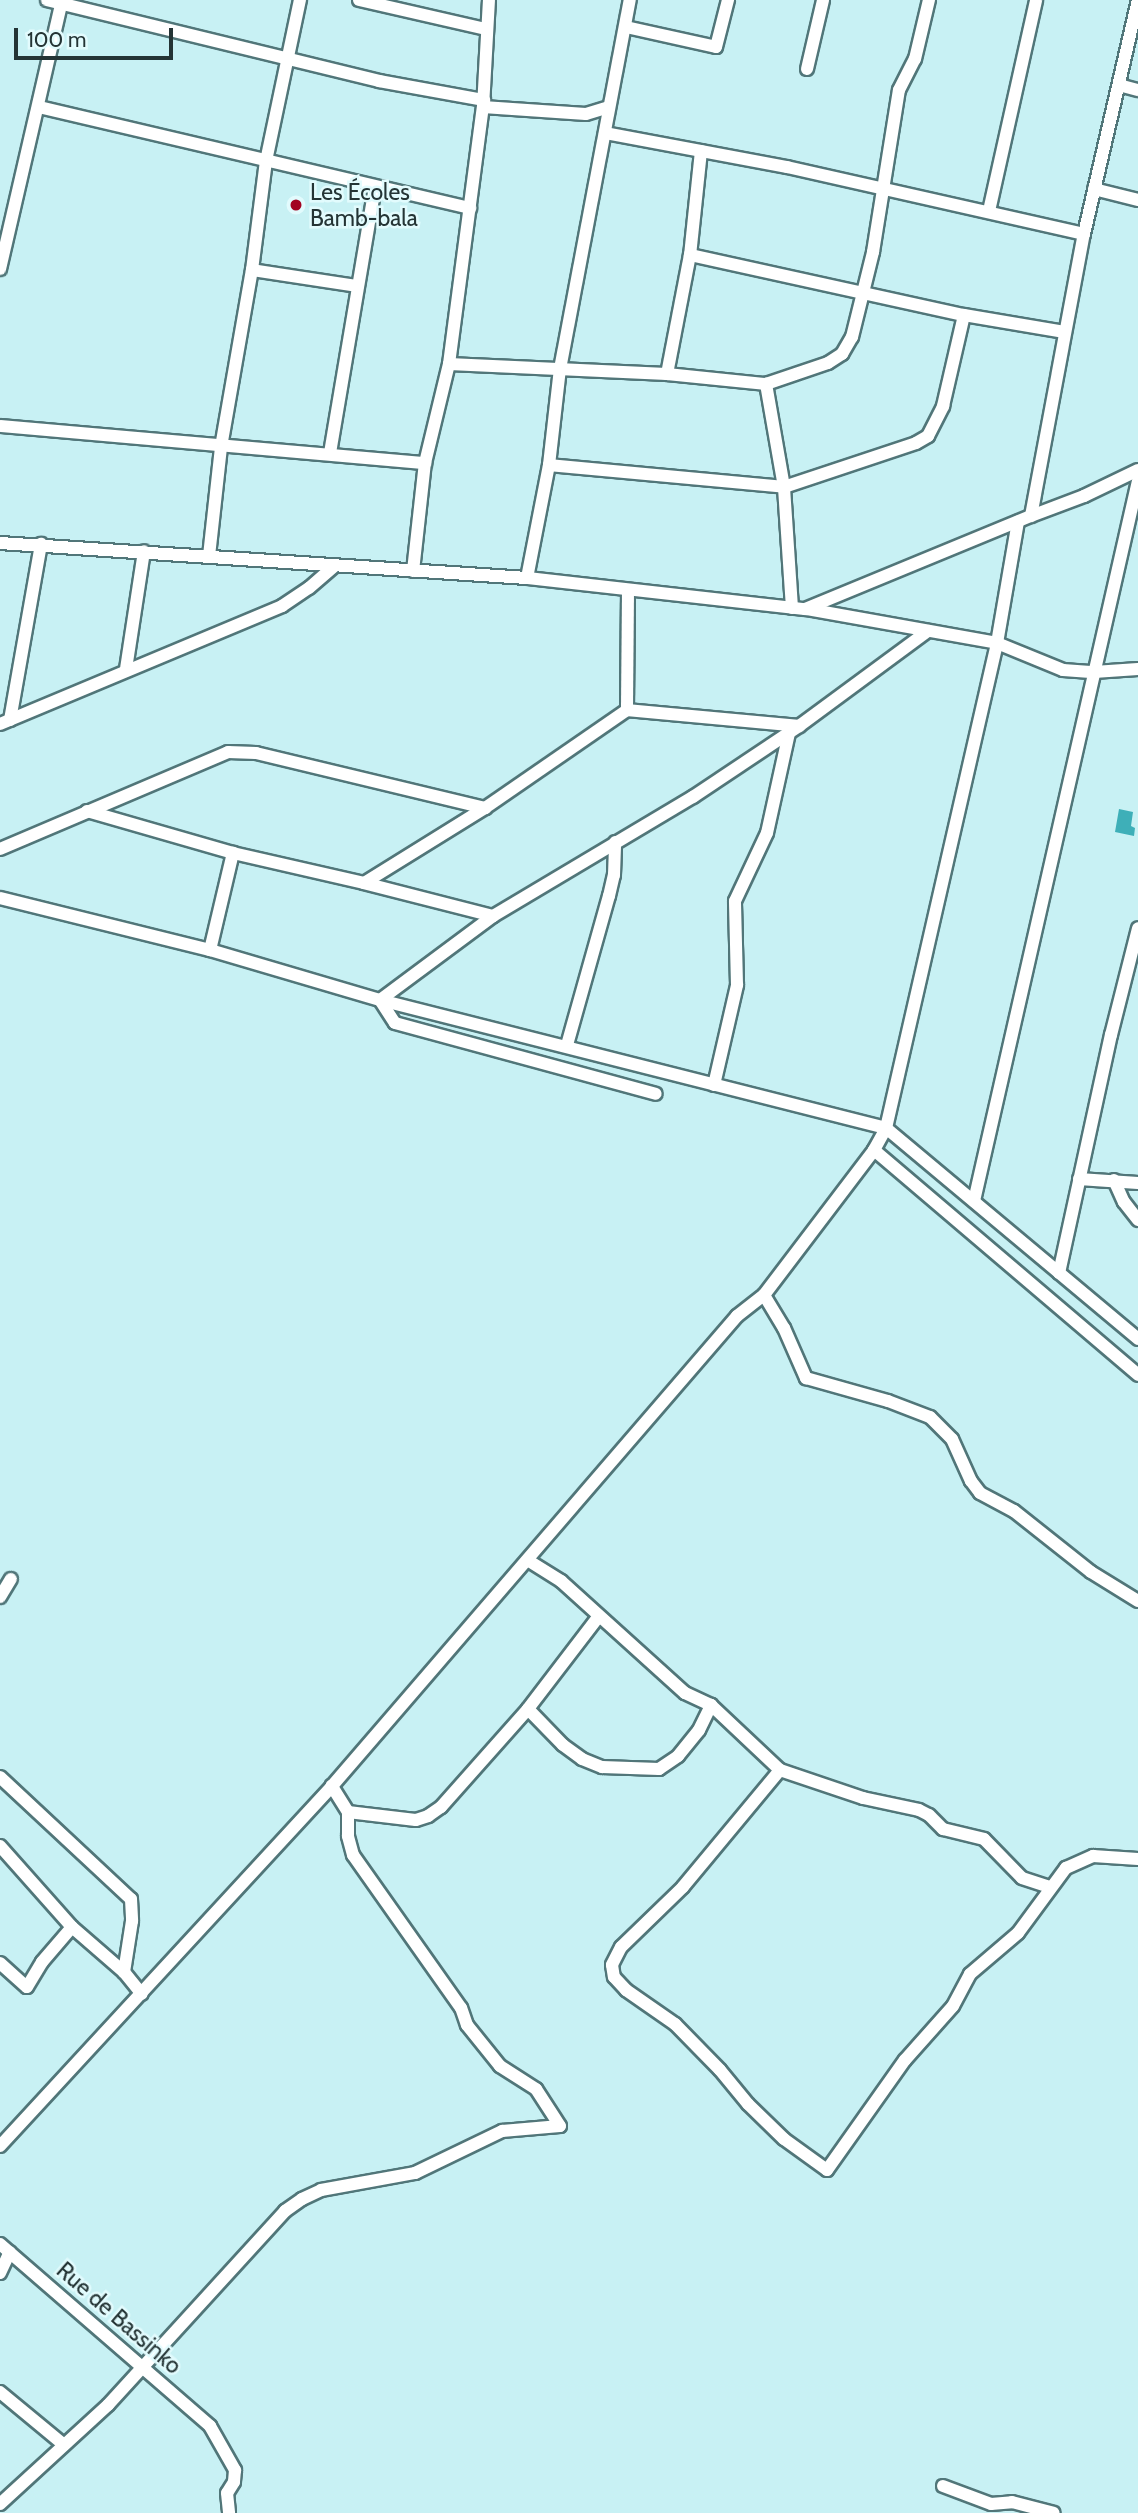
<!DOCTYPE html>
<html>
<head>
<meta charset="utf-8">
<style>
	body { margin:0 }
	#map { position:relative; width:1138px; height:2513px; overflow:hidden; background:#c8f1f4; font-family:Cabin,sans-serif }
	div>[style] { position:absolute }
	.water>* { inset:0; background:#3eafb8 }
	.roads { filter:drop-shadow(2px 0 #517679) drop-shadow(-2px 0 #517679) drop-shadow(0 2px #517679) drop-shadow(0 -2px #517679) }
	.minor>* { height:12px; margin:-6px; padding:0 6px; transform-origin:6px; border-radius:6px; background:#fff }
	.dots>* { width:19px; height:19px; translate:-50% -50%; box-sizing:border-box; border:4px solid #e2fbfd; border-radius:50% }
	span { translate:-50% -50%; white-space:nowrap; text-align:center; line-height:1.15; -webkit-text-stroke:5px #e2fbfd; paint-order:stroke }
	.poi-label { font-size:23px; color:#243435 }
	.left { translate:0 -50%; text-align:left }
	.street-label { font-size:23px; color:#243435 }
	.scale { position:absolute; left:14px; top:28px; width:159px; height:32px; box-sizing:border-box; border:4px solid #243435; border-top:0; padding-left:9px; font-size:21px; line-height:24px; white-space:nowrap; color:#243435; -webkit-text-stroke:5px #e2fbfd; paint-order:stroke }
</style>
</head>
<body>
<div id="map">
	<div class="water">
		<div style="clip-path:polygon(1119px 809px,1133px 812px,1131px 826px,1135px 828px,1134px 836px,1115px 832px)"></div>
	</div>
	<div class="roads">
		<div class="minor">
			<div style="left:47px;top:0;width:342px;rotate:13.7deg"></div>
			<div style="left:379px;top:81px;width:107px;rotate:10.3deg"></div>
			<div style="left:359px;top:0;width:130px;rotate:12.9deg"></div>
			<div style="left:626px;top:27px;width:92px;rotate:12.5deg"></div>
			<div style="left:716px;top:47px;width:49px;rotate:-75.7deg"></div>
			<div style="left:807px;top:69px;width:71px;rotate:-76.9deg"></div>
			<div style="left:1119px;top:85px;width:20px;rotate:15deg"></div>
			<div style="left:39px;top:107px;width:443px;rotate:13.2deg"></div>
			<div style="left:483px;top:107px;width:103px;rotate:3.9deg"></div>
			<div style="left:586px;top:114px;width:24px;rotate:-17deg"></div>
			<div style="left:605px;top:133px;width:185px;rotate:10.6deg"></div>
			<div style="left:787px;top:167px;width:304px;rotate:12.7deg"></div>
			<div style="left:701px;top:151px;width:105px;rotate:96deg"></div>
			<div style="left:690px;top:255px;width:280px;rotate:12.4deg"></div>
			<div style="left:964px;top:315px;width:102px;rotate:9.6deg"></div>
			<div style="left:1094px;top:189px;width:45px;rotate:14deg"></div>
			<div style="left:989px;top:211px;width:216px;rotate:-77.4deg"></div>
			<div style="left:0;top:269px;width:276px;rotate:-77deg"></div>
			<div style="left:252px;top:270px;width:106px;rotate:8.7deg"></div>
			<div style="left:449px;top:364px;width:218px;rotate:2.6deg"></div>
			<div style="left:667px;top:374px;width:100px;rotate:5.8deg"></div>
			<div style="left:667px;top:374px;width:121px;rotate:-79.1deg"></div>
			<div style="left:0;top:426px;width:427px;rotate:5deg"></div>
			<div style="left:330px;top:453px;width:269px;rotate:-80.4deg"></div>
			<div style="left:549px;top:465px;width:236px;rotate:5.3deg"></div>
			<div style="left:784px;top:487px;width:105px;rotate:-99.9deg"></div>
			<div style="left:766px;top:384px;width:65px;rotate:-18.7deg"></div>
			<div style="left:828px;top:363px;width:17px;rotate:-33deg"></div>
			<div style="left:842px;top:354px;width:20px;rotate:-60deg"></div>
			<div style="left:852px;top:337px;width:88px;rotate:-76.1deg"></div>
			<div style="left:873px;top:252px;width:164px;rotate:-80.9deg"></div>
			<div style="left:899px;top:90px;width:35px;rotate:-63deg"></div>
			<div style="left:915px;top:59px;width:61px;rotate:-76.7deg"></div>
			<div style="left:1031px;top:516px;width:57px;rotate:-20.7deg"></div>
			<div style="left:1084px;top:496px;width:60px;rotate:-25.7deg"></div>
			<div style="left:0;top:543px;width:528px;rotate:3.8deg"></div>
			<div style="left:527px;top:578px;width:280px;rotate:6.4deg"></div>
			<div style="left:805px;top:609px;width:244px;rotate:-22.4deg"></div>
			<div style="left:1031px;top:516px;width:287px;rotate:-79.4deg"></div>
			<div style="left:1084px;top:234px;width:240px;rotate:-77deg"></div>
			<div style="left:209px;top:556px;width:110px;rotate:-83.7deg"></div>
			<div style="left:221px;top:447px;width:180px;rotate:-80.1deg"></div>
			<div style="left:252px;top:270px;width:110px;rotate:-82.7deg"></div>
			<div style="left:266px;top:161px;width:165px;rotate:-78.1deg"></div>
			<div style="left:413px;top:571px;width:109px;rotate:-83.7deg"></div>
			<div style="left:425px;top:463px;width:102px;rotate:-76.4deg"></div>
			<div style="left:449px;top:364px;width:259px;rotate:-82.5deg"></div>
			<div style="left:483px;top:107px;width:107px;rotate:-86.8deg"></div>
			<div style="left:527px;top:578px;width:115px;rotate:-79deg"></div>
			<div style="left:549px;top:465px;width:97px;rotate:-83.5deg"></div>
			<div style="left:560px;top:369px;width:376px;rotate:-79.3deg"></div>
			<div style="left:628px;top:592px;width:118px;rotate:90.5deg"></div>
			<div style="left:627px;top:710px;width:173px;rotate:5.3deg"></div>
			<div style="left:792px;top:608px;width:121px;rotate:-93.8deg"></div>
			<div style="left:784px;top:487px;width:139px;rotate:-18.4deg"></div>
			<div style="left:916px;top:443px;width:14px;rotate:-30deg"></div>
			<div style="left:928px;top:436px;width:34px;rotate:-63deg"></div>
			<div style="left:943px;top:406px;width:93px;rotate:-77deg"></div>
			<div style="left:807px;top:609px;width:193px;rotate:10.1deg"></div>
			<div style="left:997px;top:643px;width:71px;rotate:22.2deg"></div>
			<div style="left:1063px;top:670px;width:31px;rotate:4deg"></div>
			<div style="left:1094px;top:672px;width:44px;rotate:-3.9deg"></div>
			<div style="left:126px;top:669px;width:119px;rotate:-81.3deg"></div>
			<div style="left:10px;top:720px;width:179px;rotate:-80deg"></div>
			<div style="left:0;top:724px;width:306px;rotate:-22.7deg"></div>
			<div style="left:282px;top:606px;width:32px;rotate:-34deg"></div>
			<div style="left:309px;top:588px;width:33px;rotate:-41deg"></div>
			<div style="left:87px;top:811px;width:152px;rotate:16deg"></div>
			<div style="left:233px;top:853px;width:134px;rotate:12.9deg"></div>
			<div style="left:0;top:849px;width:248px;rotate:-23deg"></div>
			<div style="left:228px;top:752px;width:28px;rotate:2deg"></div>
			<div style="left:256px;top:753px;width:236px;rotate:13.5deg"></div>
			<div style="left:0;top:898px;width:216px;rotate:13.9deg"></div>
			<div style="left:210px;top:950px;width:177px;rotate:16.4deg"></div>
			<div style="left:380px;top:1000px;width:141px;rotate:-36.6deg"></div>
			<div style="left:493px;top:916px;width:233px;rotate:-30.8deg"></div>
			<div style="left:693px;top:797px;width:128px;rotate:-33.8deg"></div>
			<div style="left:799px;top:726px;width:160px;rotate:-36.4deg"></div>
			<div style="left:493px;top:916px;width:133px;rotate:-165.7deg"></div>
			<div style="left:364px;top:883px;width:142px;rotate:-31.8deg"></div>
			<div style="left:485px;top:808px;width:173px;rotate:-34.6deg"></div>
			<div style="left:210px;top:950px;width:100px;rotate:-76.7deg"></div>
			<div style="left:380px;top:1000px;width:522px;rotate:14.2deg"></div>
			<div style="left:886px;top:1128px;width:329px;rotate:39.9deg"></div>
			<div style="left:380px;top:1000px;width:27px;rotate:57deg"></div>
			<div style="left:395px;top:1023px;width:270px;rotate:15.2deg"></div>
			<div style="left:567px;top:1045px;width:155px;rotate:-74.3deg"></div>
			<div style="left:609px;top:896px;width:22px;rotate:-77deg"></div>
			<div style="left:614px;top:875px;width:33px;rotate:-88deg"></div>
			<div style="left:714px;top:1085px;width:103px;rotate:-77deg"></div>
			<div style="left:737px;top:985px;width:84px;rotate:-91.4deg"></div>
			<div style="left:735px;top:901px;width:75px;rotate:-64.8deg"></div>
			<div style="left:767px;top:833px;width:102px;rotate:-77.6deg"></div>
			<div style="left:874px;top:1150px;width:347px;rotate:40.4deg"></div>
			<div style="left:1079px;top:1179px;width:59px;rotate:3.9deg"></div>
			<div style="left:1114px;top:1180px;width:24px;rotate:66deg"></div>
			<div style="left:1124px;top:1202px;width:23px;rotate:52deg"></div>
			<div style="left:974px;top:1201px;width:738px;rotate:-77.17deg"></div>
			<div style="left:1059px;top:1273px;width:244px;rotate:-77.7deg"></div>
			<div style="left:1111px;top:1035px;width:110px;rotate:-75.8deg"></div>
			<div style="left:764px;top:1295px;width:39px;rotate:59deg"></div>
			<div style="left:784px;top:1328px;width:55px;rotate:66.3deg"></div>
			<div style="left:806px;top:1378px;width:85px;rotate:15.7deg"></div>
			<div style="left:888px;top:1401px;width:45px;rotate:20.9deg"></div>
			<div style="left:930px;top:1417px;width:31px;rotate:45deg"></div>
			<div style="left:952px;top:1439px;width:46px;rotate:65.7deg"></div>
			<div style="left:971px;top:1481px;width:15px;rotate:53deg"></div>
			<div style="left:980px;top:1493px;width:38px;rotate:28deg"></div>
			<div style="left:1014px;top:1511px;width:98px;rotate:38.4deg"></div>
			<div style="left:1091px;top:1572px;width:55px;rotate:31.7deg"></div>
			<div style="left:529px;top:1561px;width:38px;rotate:32deg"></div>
			<div style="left:561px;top:1581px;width:167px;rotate:42.1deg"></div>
			<div style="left:685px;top:1693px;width:29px;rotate:25deg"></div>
			<div style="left:711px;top:1705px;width:95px;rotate:43.3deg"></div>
			<div style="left:780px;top:1770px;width:152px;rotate:129.7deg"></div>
			<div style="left:683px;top:1887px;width:86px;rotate:135.9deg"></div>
			<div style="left:621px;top:1947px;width:20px;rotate:117deg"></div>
			<div style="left:612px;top:1965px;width:12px;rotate:81deg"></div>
			<div style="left:614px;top:1977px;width:18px;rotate:47deg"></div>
			<div style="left:626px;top:1990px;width:60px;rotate:34.8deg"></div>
			<div style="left:675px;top:2024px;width:64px;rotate:45.6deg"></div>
			<div style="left:720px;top:2070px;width:44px;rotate:50.5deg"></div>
			<div style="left:748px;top:2104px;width:50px;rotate:44.2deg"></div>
			<div style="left:784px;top:2139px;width:53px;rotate:35.8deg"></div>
			<div style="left:827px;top:2170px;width:135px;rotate:-54.7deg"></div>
			<div style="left:905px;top:2060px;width:72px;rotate:-48.4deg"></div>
			<div style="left:953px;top:2006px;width:36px;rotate:-62deg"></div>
			<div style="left:970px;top:1974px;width:63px;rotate:-40.5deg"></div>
			<div style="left:1018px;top:1933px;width:81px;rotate:-53.6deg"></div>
			<div style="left:1066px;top:1868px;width:30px;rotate:-24deg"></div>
			<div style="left:1093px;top:1856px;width:45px;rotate:3.8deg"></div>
			<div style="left:0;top:1597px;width:21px;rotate:-59deg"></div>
			<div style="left:599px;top:1616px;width:117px;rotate:127.4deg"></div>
			<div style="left:528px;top:1709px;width:50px;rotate:45.8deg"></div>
			<div style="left:563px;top:1745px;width:24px;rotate:36deg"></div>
			<div style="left:582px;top:1759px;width:22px;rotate:22deg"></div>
			<div style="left:602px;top:1767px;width:57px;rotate:2deg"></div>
			<div style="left:659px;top:1769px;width:23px;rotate:-34deg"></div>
			<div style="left:678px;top:1756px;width:33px;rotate:-51deg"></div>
			<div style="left:699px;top:1730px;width:28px;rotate:-64deg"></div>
			<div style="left:780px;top:1770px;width:88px;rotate:18.6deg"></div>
			<div style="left:863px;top:1798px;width:57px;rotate:12.1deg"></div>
			<div style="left:919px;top:1810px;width:11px;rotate:27deg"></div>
			<div style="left:929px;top:1815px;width:20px;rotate:45deg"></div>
			<div style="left:943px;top:1829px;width:42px;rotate:13.7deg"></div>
			<div style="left:984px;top:1839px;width:54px;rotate:45.7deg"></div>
			<div style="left:1022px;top:1878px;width:29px;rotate:18deg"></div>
			<div style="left:0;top:1777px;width:179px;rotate:43deg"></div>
			<div style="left:131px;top:1899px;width:22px;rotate:87deg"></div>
			<div style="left:132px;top:1921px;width:52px;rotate:98.9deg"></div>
			<div style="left:124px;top:1972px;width:28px;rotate:51deg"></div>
			<div style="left:348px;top:1812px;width:68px;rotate:6.7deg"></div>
			<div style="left:416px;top:1820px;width:13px;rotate:-18deg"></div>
			<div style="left:428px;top:1816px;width:16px;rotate:-35deg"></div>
			<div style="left:441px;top:1807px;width:131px;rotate:-48.4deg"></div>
			<div style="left:0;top:1846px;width:108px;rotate:48.4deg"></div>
			<div style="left:72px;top:1927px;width:69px;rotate:40.9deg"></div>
			<div style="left:0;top:1963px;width:36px;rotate:42deg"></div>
			<div style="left:27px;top:1987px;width:29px;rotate:-59deg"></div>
			<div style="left:42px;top:1962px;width:46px;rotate:-49.4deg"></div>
			<div style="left:0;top:2146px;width:490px;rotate:-47.3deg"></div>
			<div style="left:332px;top:1786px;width:620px;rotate:-49.25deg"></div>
			<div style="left:737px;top:1316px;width:34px;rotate:-38deg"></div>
			<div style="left:764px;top:1295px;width:182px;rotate:-52.8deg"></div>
			<div style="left:874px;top:1150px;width:25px;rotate:-61deg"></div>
			<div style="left:886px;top:1128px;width:498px;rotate:-77.1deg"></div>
			<div style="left:997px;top:643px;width:123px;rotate:-80.2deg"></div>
			<div style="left:0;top:2244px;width:278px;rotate:40.9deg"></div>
			<div style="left:210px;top:2426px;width:51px;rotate:60.4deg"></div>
			<div style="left:235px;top:2470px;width:12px;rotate:95deg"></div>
			<div style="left:234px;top:2482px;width:13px;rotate:122deg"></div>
			<div style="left:227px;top:2493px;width:20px;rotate:84deg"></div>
			<div style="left:0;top:2273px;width:23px;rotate:-65deg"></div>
			<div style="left:0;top:2392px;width:83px;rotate:39.6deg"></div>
			<div style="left:943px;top:2486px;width:51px;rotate:20.6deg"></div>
			<div style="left:991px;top:2504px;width:21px;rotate:-5deg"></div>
			<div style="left:1012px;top:2502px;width:43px;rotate:14.7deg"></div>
			<div style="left:0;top:2504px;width:147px;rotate:-42.5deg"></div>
			<div style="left:108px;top:2405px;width:263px;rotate:-47.6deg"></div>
			<div style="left:285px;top:2211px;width:21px;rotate:-35deg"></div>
			<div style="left:302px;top:2199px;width:21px;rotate:-25deg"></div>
			<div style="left:321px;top:2190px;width:96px;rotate:-10.3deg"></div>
			<div style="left:415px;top:2173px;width:97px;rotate:-25.8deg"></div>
			<div style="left:502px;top:2131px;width:58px;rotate:-4.9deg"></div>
			<div style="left:560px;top:2126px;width:44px;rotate:-123deg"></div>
			<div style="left:536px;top:2089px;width:43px;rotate:-147.4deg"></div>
			<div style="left:500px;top:2066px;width:53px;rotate:-128.8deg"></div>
			<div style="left:467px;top:2025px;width:18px;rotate:-109deg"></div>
			<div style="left:461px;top:2008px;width:187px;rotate:-125.2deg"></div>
			<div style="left:353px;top:1855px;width:20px;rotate:-105deg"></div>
			<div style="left:348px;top:1836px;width:24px;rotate:-90deg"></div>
			<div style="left:348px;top:1812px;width:31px;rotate:-122deg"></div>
		</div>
	</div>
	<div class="dots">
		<div style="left:296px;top:205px;background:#a20322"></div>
	</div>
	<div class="poi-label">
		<span class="left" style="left:310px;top:205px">Les Écoles<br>Bamb-bala</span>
	</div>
	<div class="street-label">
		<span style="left:119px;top:2318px;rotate:41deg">Rue de Bassinko</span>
	</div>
	<div class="scale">100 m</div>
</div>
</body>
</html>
